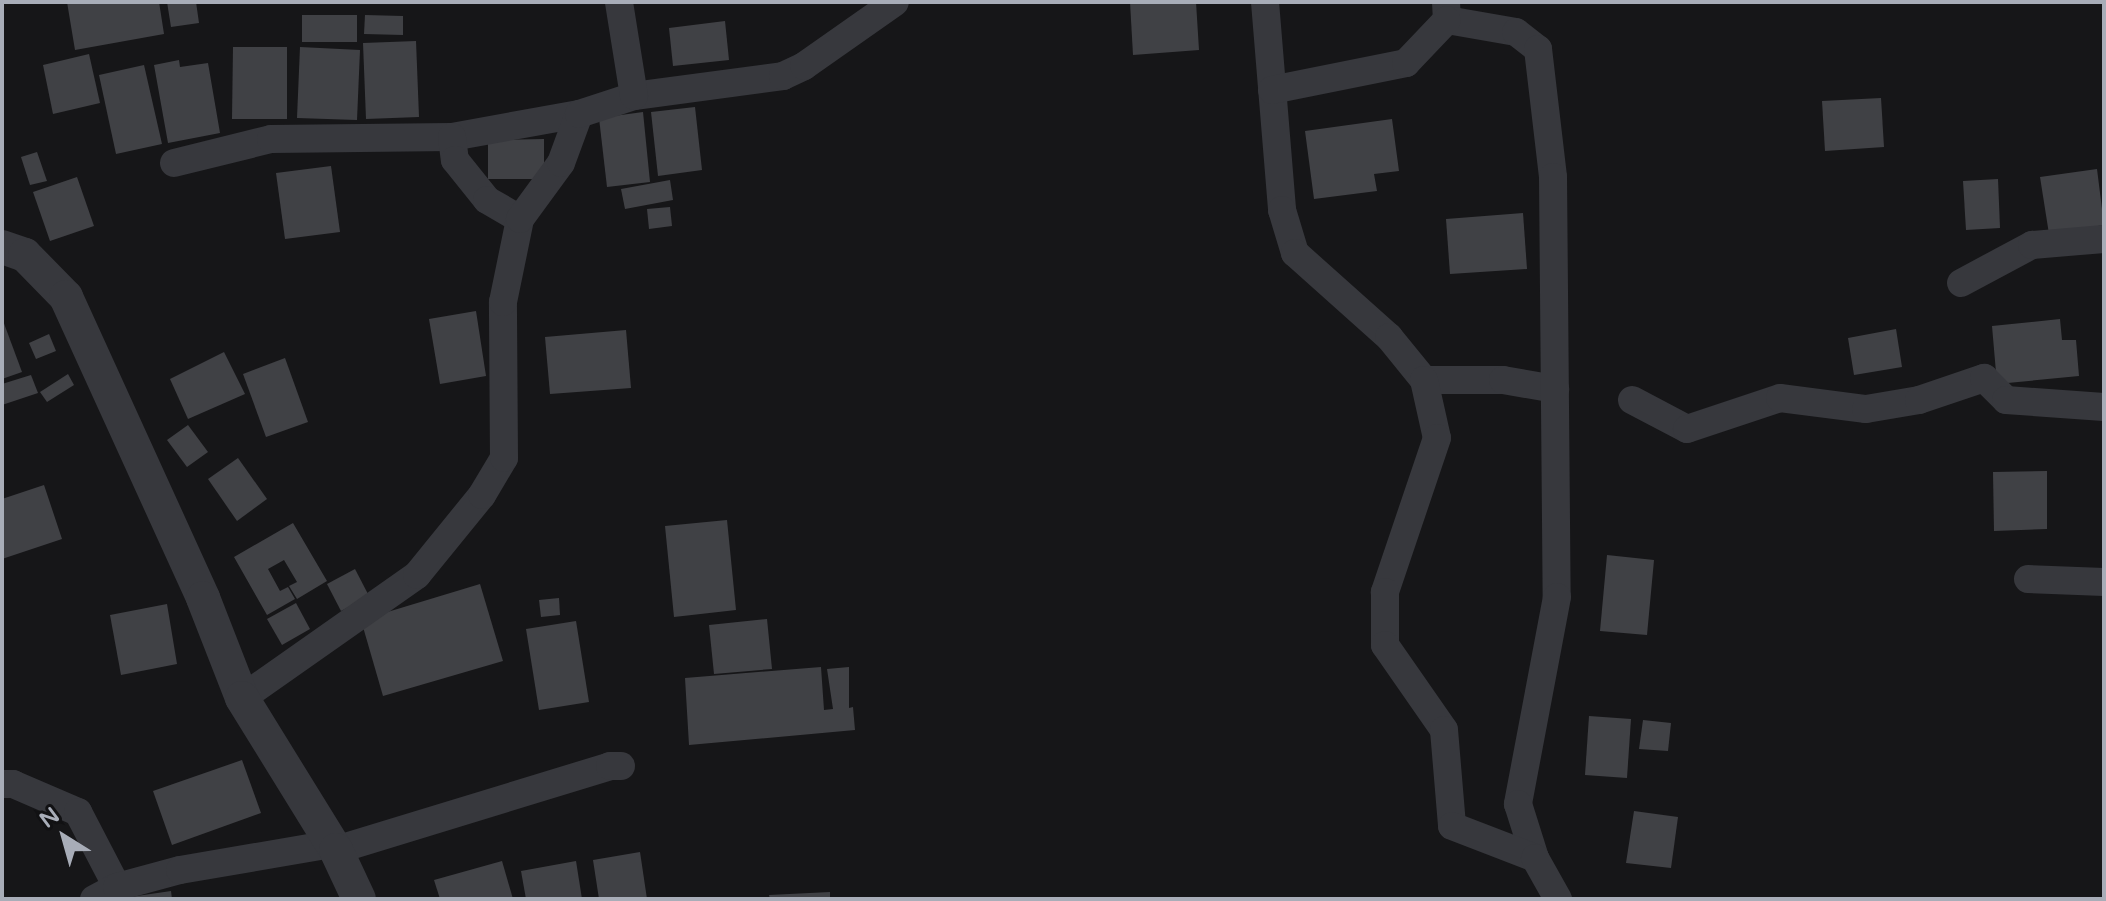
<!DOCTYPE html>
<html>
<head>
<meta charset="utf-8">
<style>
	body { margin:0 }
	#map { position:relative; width:2106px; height:901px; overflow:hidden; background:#161618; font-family:"Varela Round",sans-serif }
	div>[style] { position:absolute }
	.building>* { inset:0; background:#404145 }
	.minor>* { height:28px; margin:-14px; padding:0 14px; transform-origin:14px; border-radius:14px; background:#37383d }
	.tertiary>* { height:34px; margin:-17px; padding:0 17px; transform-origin:17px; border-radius:17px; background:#37383d }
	span { translate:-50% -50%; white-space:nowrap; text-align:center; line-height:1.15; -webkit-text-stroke:8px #111113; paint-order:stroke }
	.frame { position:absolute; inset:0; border:4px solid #a8adb8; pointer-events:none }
	.north { position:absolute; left:24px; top:797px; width:80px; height:80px; -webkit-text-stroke:6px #111113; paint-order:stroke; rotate:323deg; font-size:22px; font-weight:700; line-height:32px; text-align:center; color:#a8adb8 }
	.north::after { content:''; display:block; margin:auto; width:28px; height:36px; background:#a8adb8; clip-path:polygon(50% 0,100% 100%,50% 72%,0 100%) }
</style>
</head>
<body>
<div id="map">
	<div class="building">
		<div style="clip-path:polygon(67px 2px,159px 2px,164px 34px,75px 50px)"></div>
		<div style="clip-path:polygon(167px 2px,196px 2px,199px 23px,171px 27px)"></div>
		<div style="clip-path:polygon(1130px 2px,1196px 2px,1199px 50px,1133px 55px)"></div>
		<div style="clip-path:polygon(302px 15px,357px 15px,357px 42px,302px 42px)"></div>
		<div style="clip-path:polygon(365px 15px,403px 16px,403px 35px,364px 34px)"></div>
		<div style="clip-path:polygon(725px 21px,729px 60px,673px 66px,669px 28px)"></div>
		<div style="clip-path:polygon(416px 41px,419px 117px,366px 119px,363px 43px)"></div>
		<div style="clip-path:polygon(233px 47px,287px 47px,287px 119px,232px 119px)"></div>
		<div style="clip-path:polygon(300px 47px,360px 50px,357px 120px,297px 118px)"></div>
		<div style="clip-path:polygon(89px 54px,100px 103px,53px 114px,43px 65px)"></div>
		<div style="clip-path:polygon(179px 60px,180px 67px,208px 63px,220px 133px,168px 143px,154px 65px)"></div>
		<div style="clip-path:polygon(144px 65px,162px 144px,116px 154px,99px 75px)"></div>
		<div style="clip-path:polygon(1881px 98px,1884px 147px,1825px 151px,1822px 101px)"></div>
		<div style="clip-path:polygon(695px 107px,702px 170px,658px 176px,651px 112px)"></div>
		<div style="clip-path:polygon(643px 112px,650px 182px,607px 187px,599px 118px)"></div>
		<div style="clip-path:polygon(1392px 119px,1399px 171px,1374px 174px,1377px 191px,1314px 199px,1305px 131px)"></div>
		<div style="clip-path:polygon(544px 139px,544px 179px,488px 179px,488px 140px)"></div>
		<div style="clip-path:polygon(37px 152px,47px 181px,30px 185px,21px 157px)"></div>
		<div style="clip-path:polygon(331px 166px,340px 232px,285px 239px,276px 173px)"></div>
		<div style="clip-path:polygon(2097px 169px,2104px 225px,2049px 234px,2040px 177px)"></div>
		<div style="clip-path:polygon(77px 177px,94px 226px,50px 241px,33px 192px)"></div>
		<div style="clip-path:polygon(1998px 179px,2000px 228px,1966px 230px,1963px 181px)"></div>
		<div style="clip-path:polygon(670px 180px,673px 200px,625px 209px,621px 189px)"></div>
		<div style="clip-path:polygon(670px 207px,672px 226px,649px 229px,647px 209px)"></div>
		<div style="clip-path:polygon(1523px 213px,1527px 269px,1450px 274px,1446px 219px)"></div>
		<div style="clip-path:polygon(476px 311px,486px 376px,440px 384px,429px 319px)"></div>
		<div style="clip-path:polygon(2px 318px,22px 372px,2px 379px)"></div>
		<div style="clip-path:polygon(2060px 319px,2062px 340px,2076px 340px,2079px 376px,1997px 384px,1992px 326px)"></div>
		<div style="clip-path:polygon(1896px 329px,1902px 367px,1854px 375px,1848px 338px)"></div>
		<div style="clip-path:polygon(626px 330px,631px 388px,550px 394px,545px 337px)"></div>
		<div style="clip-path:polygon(49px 334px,56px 351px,36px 359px,29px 343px)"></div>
		<div style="clip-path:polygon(224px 352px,245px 394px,188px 419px,170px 379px)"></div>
		<div style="clip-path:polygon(285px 358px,308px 422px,266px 437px,243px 374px)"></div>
		<div style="clip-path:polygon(68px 374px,74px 385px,47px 402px,40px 392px)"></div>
		<div style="clip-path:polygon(31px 375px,38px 393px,2px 405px,2px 384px)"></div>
		<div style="clip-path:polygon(188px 425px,208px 452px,187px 467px,167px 440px)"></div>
		<div style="clip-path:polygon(238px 458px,267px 499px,237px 521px,208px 479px)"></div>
		<div style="clip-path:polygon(2047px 471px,2047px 529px,1994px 531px,1993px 472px)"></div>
		<div style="clip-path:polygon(44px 485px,62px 539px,2px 559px,2px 499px)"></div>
		<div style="clip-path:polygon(727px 520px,736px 610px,674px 617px,665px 526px)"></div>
		<div style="clip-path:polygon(293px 523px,327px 581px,297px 599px,289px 586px,297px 582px,284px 560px,268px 569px,280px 591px,288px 587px,295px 599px,267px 615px,234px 557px)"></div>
		<div style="clip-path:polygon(1607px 555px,1654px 560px,1647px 635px,1600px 631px)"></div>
		<div style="clip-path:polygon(355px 569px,369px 596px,341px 611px,327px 584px)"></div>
		<div style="clip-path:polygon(480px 584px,503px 661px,383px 696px,361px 620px)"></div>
		<div style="clip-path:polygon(559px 598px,560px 615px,541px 617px,539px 600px)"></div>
		<div style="clip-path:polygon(296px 603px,310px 629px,282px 645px,267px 619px)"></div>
		<div style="clip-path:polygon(167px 604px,177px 664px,121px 675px,110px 615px)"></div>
		<div style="clip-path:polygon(767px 619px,772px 669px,714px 674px,709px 625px)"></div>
		<div style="clip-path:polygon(576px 621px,589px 702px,539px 710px,526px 629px)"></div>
		<div style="clip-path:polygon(821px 667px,824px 710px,833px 709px,827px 669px,849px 667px,849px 708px,853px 707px,855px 730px,689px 745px,685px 678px)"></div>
		<div style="clip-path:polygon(1589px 716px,1631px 719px,1627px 778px,1585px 775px)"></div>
		<div style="clip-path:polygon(1643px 720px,1671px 723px,1668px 751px,1639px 749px)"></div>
		<div style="clip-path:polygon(242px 760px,261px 813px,172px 845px,153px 791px)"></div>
		<div style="clip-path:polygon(1634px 811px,1678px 817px,1671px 868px,1626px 863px)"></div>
		<div style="clip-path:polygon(640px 852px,647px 899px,599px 899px,593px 860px)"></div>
		<div style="clip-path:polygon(502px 861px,513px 899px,440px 899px,434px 880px)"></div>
		<div style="clip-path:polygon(576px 861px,582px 899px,526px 899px,521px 871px)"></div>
		<div style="clip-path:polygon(171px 891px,172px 899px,130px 899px,130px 897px)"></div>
		<div style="clip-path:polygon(830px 892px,830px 899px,770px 899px,769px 895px)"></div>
	</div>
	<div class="minor">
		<div style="left:1265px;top:2px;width:209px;rotate:85.3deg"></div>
		<div style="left:1282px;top:210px;width:45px;rotate:73.2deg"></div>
		<div style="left:1295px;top:253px;width:126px;rotate:41.8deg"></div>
		<div style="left:1389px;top:337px;width:55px;rotate:50.9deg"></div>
		<div style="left:1424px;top:380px;width:79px"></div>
		<div style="left:1503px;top:380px;width:53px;rotate:9.8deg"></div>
		<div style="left:1446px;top:2px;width:18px;rotate:87deg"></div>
		<div style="left:1447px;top:20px;width:70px;rotate:9.9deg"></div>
		<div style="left:1516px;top:32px;width:28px;rotate:38deg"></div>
		<div style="left:1538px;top:49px;width:129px;rotate:83.3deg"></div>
		<div style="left:1553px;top:177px;width:420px;rotate:89.5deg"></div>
		<div style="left:1557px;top:597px;width:211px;rotate:100.7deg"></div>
		<div style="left:1518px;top:804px;width:57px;rotate:72.5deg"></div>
		<div style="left:1272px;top:90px;width:137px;rotate:-11.4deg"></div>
		<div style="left:1406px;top:63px;width:59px;rotate:-46.4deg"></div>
		<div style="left:634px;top:96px;width:150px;rotate:-7.6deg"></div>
		<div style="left:783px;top:76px;width:23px;rotate:-25deg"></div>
		<div style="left:804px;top:66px;width:111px;rotate:-35.1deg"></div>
		<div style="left:452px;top:137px;width:129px;rotate:-10.3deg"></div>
		<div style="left:174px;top:163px;width:100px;rotate:-13.9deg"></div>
		<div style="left:271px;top:139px;width:181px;rotate:-0.6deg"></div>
		<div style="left:452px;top:137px;width:23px;rotate:83deg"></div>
		<div style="left:455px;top:160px;width:51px;rotate:51.3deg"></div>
		<div style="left:487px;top:200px;width:38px;rotate:30deg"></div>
		<div style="left:1961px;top:283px;width:81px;rotate:-28.2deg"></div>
		<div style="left:2032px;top:245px;width:72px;rotate:-4.8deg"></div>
		<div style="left:1424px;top:380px;width:59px;rotate:77.4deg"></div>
		<div style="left:1437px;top:438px;width:163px;rotate:108.7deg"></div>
		<div style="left:1385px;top:592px;width:53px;rotate:90deg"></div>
		<div style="left:1385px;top:645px;width:103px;rotate:55.2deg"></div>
		<div style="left:1444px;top:730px;width:96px;rotate:85.2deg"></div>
		<div style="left:1452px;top:826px;width:89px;rotate:21.1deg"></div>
		<div style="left:1535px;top:858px;width:47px;rotate:60.7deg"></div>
		<div style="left:1632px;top:400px;width:62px;rotate:27.8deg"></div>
		<div style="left:1687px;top:429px;width:98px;rotate:-18.4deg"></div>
		<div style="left:1780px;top:398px;width:87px;rotate:7.3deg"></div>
		<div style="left:1866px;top:409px;width:54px;rotate:-9.6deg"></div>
		<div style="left:1919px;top:400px;width:69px;rotate:-18.7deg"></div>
		<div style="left:1984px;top:378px;width:31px;rotate:45deg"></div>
		<div style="left:2006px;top:400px;width:98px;rotate:4.1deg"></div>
		<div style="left:2028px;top:579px;width:76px;rotate:2.3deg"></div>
		<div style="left:242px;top:698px;width:214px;rotate:-35.1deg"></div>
		<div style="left:417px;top:575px;width:103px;rotate:-50.9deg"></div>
		<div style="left:482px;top:495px;width:43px;rotate:-59.3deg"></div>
		<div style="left:504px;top:458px;width:156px;rotate:-90.4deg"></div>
		<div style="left:503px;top:302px;width:85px;rotate:-78.4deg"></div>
		<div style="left:520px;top:219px;width:69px;rotate:-53.8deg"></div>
		<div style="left:561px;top:163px;width:52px;rotate:-69.8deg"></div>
		<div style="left:579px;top:114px;width:58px;rotate:-18.1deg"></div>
		<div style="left:634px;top:96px;width:95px;rotate:-99.1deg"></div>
		<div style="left:2px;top:784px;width:11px"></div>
		<div style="left:13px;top:784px;width:71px;rotate:23.3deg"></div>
		<div style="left:78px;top:812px;width:85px;rotate:62.5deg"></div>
		<div style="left:336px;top:850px;width:287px;rotate:-17deg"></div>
		<div style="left:610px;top:766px;width:11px"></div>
		<div style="left:94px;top:899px;width:26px;rotate:-28deg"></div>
		<div style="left:117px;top:887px;width:65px;rotate:-15.1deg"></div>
		<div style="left:180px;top:870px;width:154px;rotate:-9.7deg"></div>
	</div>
	<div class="tertiary">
		<div style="left:2px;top:247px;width:24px;rotate:19deg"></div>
		<div style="left:25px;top:255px;width:59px;rotate:45.7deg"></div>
		<div style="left:66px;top:297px;width:331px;rotate:65.5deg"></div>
		<div style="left:203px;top:598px;width:107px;rotate:68.7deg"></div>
		<div style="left:242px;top:698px;width:179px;rotate:58.3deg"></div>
		<div style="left:336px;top:850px;width:54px;rotate:64.9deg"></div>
	</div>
	<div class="frame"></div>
	<div class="north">N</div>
</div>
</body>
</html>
